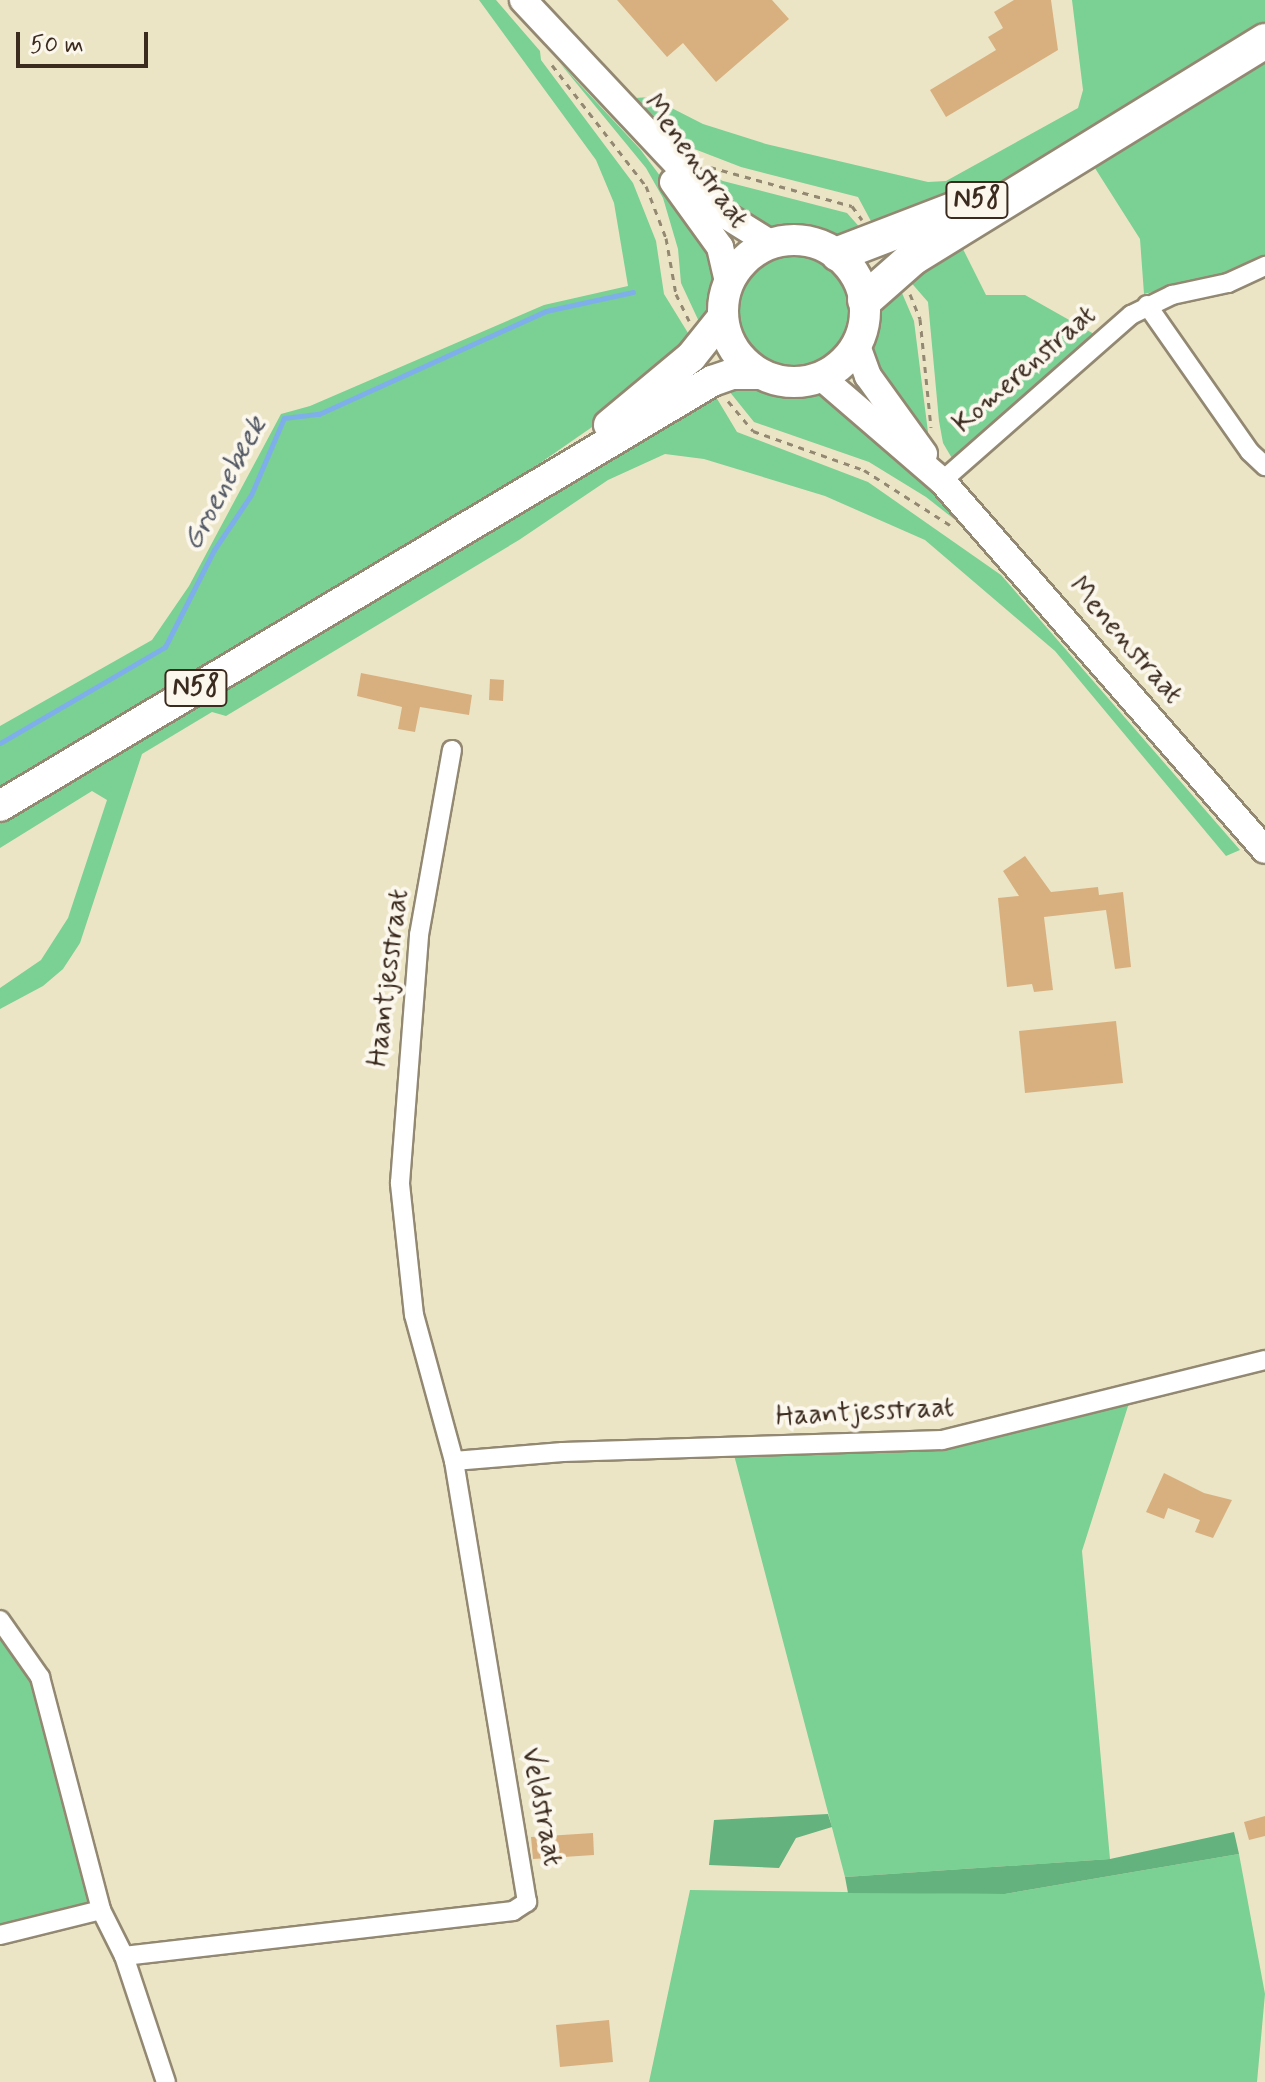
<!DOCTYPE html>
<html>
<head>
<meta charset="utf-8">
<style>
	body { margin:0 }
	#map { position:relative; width:1265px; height:2082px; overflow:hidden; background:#ebe5c6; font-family:Mynerve,sans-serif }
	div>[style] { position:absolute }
	.green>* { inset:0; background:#7bd094 }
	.round { border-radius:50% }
	.forest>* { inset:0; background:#64b27e }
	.stream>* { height:5px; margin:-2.5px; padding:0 2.5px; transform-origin:2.5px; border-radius:2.5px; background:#7fafea }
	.building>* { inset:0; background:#d8b07f }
	.path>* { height:3px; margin-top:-1.5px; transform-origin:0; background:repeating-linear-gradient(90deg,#938872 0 6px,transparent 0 12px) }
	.roads { filter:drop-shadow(2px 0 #938872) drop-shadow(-2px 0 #938872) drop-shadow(0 2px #938872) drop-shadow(0 -2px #938872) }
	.street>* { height:18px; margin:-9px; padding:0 9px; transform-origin:9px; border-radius:9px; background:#fff }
	.secondary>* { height:26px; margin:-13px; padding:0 13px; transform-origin:13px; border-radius:13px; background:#fff }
	.primary>* { height:30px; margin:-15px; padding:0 15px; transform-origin:15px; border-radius:15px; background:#fff }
	.primary>.ring { margin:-15px; padding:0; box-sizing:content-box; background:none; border:30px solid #fff; border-radius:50% }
	.highway>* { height:34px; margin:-17px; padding:0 17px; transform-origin:17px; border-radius:17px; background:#fff }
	span { translate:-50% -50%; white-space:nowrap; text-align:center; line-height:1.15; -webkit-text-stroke:8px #fbf7ec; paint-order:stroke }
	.shield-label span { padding:2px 6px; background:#fbf7ec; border:2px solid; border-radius:6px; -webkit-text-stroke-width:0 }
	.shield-label { font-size:26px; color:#3b2a1e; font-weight:700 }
	.street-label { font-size:28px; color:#3b2a1e }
	.water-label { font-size:30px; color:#535965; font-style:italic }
	.scale { position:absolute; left:16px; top:32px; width:132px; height:36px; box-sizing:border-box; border:4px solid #3b2a1e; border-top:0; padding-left:10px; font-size:24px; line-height:28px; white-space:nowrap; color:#3b2a1e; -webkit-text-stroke:6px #fbf7ec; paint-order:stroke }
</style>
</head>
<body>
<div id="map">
	<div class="green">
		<div style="clip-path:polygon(479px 0,496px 0,540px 51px,541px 60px,633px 183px,656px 241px,664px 294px,688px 333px,701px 326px,681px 283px,678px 249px,663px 198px,646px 168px,559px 62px,640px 149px,711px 244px,720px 268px,708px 322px,595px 425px,533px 468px,0 791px,0 726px,152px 640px,189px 586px,281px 414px,310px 406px,544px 305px,628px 286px,614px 203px,596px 160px)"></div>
		<div style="clip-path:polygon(1072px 0,1265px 0,1265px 27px,1079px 140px,984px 190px,906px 221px,839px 241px,813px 231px,751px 225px,693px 166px,723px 181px,847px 213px,863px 231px,873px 225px,858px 197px,741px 167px,684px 145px,635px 98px,650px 97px,703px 124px,766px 144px,928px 182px,946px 181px,1078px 108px,1083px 90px)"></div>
		<div style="clip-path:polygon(1265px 60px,1265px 259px,1233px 274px,1144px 294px,1140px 239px,1093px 165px)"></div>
		<div style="clip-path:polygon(963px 249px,986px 295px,1025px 295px,1094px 334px,953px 460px,943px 443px,939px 421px,928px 302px,908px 279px,899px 286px,914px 321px,930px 448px,874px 376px,869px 356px,885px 288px,943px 253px,945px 257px)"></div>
		<div class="round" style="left:734px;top:251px;width:120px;height:120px"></div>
		<div style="clip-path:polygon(765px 385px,821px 390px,862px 418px,987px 545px,926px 497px,869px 462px,754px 422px,729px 391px,716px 397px,737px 432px,868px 482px,1001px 575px,1240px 850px,1226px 856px,1055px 651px,925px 540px,825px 496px,704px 459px,665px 454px,608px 480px,519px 540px,226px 716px,212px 712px,142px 754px,80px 943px,63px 969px,43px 986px,0 1009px,0 988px,41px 960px,68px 918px,107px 800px,92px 791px,0 848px,0 822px,710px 389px)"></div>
		<div style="clip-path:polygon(1129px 1403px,1082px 1551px,1110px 1859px,845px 1877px,734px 1455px,962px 1445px)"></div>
		<div style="clip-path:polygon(0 1629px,30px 1674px,91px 1901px,86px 1907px,0 1929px)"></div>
		<div style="clip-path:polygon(1239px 1854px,1265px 1994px,1257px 2082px,649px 2082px,690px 1890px,1005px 1894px)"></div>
	</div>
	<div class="forest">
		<div style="clip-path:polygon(828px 1814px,832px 1827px,796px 1838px,779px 1868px,709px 1865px,714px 1820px)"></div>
		<div style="clip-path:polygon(1234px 1832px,1239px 1854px,1005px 1894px,848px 1893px,845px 1877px,1110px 1859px)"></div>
	</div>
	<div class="stream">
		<div style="left:0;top:743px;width:191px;rotate:-30.2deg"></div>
		<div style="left:165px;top:647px;width:109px;rotate:-63.2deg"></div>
		<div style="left:214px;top:550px;width:66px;rotate:-56.1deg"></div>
		<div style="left:251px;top:495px;width:84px;rotate:-66.8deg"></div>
		<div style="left:284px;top:418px;width:35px;rotate:-7deg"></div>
		<div style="left:319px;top:414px;width:249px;rotate:-24.4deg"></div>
		<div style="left:546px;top:311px;width:89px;rotate:-12.3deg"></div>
	</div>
	<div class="building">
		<div style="clip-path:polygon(617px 0,772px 0,789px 19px,716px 82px,683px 43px,667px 57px)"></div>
		<div style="clip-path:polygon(1014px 0,1051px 0,1058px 50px,946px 117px,930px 90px,996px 50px,988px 37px,1003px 28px,994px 12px)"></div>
		<div style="clip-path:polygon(361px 673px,472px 695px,469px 715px,420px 707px,415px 732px,398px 729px,402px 707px,357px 696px)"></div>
		<div style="clip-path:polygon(490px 679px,504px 680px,503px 701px,489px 700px)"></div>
		<div style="clip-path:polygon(1025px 856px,1051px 892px,1098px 887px,1099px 895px,1123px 892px,1131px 967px,1115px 969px,1106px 910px,1044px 917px,1053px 990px,1034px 992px,1032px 984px,1007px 987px,998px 898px,1019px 896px,1003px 871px)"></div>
		<div style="clip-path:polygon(1116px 1021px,1123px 1083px,1025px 1093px,1019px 1031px)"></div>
		<div style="clip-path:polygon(1164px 1473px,1204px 1493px,1232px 1500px,1213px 1538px,1195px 1532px,1200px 1520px,1168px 1508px,1164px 1519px,1146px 1512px)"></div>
		<div style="clip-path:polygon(1265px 1816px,1265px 1836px,1249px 1840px,1244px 1822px)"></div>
		<div style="clip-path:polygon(593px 1833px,594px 1855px,533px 1859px,531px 1837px)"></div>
		<div style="clip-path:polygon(609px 2020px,613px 2062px,560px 2067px,556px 2025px)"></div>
	</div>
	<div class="path">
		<div style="left:552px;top:65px;width:153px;rotate:52.2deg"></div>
		<div style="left:646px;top:186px;width:56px;rotate:69deg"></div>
		<div style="left:666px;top:238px;width:57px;rotate:79.9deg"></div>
		<div style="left:676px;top:294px;width:30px;rotate:64deg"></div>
		<div style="left:710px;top:167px;width:147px;rotate:15.4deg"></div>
		<div style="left:852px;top:206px;width:17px;rotate:54deg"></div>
		<div style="left:910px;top:294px;width:27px;rotate:68deg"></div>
		<div style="left:920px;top:319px;width:109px;rotate:84.2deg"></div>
		<div style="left:728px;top:401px;width:39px;rotate:50deg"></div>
		<div style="left:753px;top:431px;width:118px;rotate:19.4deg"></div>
		<div style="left:864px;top:470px;width:102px;rotate:32.6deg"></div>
	</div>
	<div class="roads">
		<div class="street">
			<div style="left:1147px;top:305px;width:179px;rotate:55deg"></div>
			<div style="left:1250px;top:452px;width:21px;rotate:43deg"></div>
			<div style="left:942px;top:481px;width:252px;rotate:-41.3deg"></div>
			<div style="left:1131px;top:315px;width:46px;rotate:-26deg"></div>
			<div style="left:1172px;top:295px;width:57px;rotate:-12.1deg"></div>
			<div style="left:1228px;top:283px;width:41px;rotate:-24.7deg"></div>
			<div style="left:454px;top:1461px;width:109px;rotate:-4.7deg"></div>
			<div style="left:563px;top:1452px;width:379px;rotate:-1.8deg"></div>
			<div style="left:942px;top:1440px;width:333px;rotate:-13.9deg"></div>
			<div style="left:0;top:1620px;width:70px;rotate:54.9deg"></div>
			<div style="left:40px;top:1677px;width:241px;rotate:75.3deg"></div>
			<div style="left:101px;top:1910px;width:51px;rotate:63.4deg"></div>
			<div style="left:124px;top:1956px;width:133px;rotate:71.6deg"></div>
			<div style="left:0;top:1935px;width:104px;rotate:-13.9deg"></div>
			<div style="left:124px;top:1956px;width:392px;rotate:-6.6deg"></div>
			<div style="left:513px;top:1911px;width:17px;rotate:-33deg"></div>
			<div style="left:527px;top:1902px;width:447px;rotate:-99.4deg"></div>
			<div style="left:454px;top:1461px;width:151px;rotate:-105.3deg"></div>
			<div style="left:414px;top:1315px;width:133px;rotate:-96.1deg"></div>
			<div style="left:400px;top:1183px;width:249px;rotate:-85.6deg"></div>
			<div style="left:419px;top:935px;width:188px;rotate:-79.9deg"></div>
		</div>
		<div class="secondary">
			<div style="left:523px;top:0;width:295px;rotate:46.8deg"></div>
			<div style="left:725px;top:215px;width:53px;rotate:31.9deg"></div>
			<div style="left:673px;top:182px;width:80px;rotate:54.1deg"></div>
			<div style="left:720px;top:247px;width:37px;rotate:77deg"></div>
			<div style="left:857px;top:346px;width:32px;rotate:70deg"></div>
			<div style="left:868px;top:376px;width:96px;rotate:54.3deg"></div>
			<div style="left:821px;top:377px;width:160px;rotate:40.7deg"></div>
			<div style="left:942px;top:481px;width:490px;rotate:48.8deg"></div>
		</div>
		<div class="primary">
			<div class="ring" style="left:723px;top:240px;width:112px;height:112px"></div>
			<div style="left:609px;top:425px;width:107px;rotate:-39.7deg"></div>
			<div style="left:691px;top:357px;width:51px;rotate:-51.3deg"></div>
			<div style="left:0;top:806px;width:829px;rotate:-30.83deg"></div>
			<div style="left:712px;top:381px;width:21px;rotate:-19deg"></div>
			<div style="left:732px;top:374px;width:27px"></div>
		</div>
		<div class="highway">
			<div style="left:838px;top:254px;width:142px;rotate:-21deg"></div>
			<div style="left:865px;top:300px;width:65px;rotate:-41.3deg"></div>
			<div style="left:914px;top:257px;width:412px;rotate:-31.6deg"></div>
		</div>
	</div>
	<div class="shield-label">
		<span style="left:977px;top:200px">N58</span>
		<span style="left:196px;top:688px">N58</span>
	</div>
	<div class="street-label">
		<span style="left:695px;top:162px;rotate:54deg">Menenstraat</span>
		<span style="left:1025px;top:370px;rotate:-41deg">Komerenstraat</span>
		<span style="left:1125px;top:641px;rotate:49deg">Menenstraat</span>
		<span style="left:389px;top:978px;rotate:-83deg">Haantjesstraat</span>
		<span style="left:865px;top:1413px;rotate:-3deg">Haantjesstraat</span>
		<span style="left:541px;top:1807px;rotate:79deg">Veldstraat</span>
	</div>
	<div class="water-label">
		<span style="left:225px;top:484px;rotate:-62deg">Groenebeek</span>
	</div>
	<div class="scale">50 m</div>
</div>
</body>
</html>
